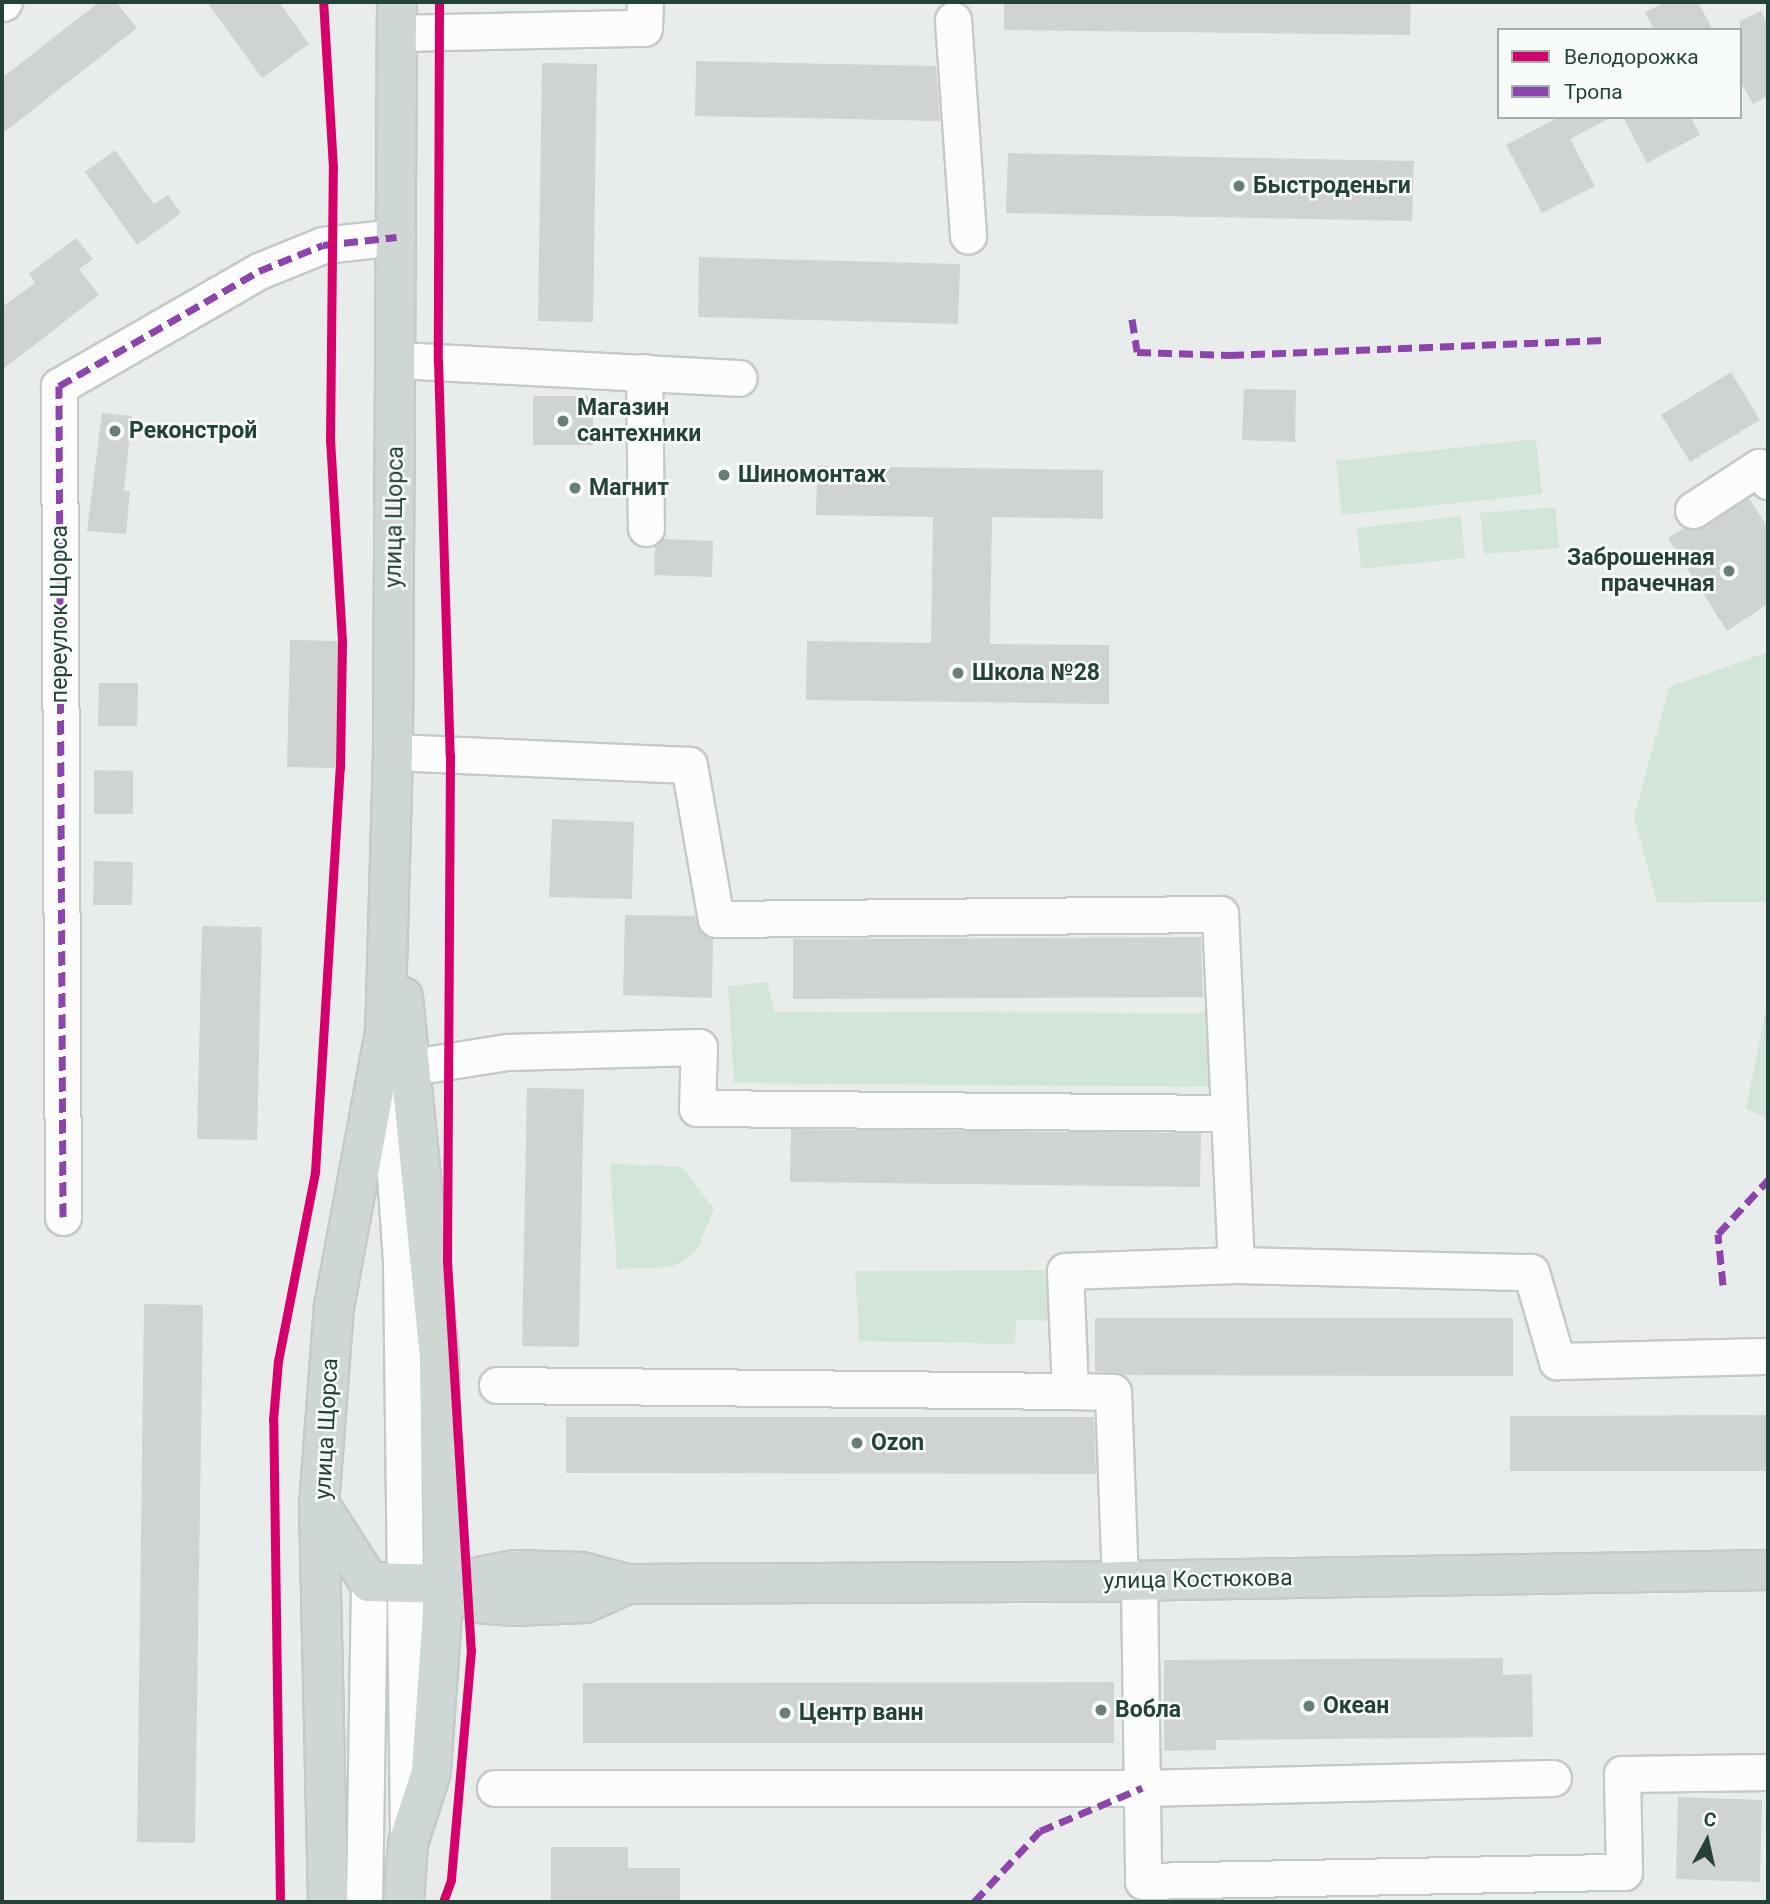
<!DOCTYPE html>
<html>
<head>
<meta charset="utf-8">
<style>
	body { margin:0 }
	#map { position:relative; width:1770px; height:1904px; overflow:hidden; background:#e8edeb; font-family:Roboto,sans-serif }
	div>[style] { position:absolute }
	.green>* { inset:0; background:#d1e6d8 }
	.building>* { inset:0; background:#cfd4d2 }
	.roads { filter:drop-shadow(2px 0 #c5cac8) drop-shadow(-2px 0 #c5cac8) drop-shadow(0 2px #c5cac8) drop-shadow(0 -2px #c5cac8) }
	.minor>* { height:35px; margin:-17.5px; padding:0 17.5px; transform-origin:17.5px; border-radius:17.5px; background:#fcfcfc }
	.major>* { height:38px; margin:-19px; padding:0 19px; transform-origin:19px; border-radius:19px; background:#cfd7d5 }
	.quiet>* { height:7px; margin-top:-3.5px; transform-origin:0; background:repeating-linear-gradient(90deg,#8e44ad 0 14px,transparent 0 21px) }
	.cycleway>* { height:9px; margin:-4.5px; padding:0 4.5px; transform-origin:4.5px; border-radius:4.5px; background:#d6006c }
	.dots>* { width:19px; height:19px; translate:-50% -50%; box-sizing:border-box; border:4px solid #f7fbf9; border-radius:50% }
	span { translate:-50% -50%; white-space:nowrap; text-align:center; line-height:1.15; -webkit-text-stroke:5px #f7fbf9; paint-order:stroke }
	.poi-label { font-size:23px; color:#24423a; font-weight:700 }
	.left { translate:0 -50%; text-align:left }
	.right { translate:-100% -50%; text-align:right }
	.street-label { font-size:23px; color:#24423a }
	.frame { position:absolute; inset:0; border:4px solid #24423a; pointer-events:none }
	.legend { position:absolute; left:1497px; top:28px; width:245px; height:91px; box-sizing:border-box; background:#f7fbf9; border:2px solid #a3b1ad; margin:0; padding:9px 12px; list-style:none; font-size:21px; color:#24423a }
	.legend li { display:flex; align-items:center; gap:14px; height:35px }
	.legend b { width:35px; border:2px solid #a3b1ad }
	.north { position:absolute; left:1672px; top:1806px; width:70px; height:70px; -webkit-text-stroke:5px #f7fbf9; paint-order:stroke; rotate:8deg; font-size:19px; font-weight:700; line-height:28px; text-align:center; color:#24423a }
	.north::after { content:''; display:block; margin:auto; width:24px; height:32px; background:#24423a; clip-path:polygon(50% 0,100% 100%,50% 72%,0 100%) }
</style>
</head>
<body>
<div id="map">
	<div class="green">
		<div style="clip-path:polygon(1536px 439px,1542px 494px,1342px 515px,1336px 461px)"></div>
		<div style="clip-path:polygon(1555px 507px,1559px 548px,1484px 554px,1480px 513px)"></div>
		<div style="clip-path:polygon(1461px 516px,1465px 558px,1361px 569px,1357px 528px)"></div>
		<div style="clip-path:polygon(1768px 652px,1768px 902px,1657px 903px,1634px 817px,1669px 687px)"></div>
		<div style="clip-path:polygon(767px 982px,775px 1012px,1209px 1013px,1212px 1087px,734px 1083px,728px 986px)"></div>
		<div style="clip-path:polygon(1768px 999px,1768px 1118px,1746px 1109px)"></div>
		<div style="clip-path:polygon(610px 1164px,681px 1166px,714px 1209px,696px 1252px,672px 1267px,617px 1269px)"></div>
		<div style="clip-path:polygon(1050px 1270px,1052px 1321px,1016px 1320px,1015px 1344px,859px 1341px,855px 1271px)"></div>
	</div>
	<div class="building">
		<div style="clip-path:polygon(99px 2px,116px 2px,137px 28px,2px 134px,2px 78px)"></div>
		<div style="clip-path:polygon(207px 2px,279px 2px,309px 44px,262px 78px)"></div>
		<div style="clip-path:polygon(1004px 2px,1411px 2px,1410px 35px,1004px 30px)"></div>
		<div style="clip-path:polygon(1666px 2px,1698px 2px,1713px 30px,1654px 30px,1645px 12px)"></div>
		<div style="clip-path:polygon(1761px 11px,1768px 25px,1768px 96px,1753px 104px,1740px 81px,1740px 21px)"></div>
		<div style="clip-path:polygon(696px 61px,936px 66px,940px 121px,695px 116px)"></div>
		<div style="clip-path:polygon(542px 63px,597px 64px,593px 322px,538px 321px)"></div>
		<div style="clip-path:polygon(1559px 117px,1612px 117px,1570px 139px,1595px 186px,1542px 213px,1506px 145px)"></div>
		<div style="clip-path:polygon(1623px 117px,1691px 117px,1700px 135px,1647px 163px)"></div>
		<div style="clip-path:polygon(115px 150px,154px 204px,168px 195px,181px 213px,137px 245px,85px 172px)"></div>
		<div style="clip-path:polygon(1008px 153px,1414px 161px,1412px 221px,1006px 213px)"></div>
		<div style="clip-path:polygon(76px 238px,93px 259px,79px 269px,99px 295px,2px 370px,2px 307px,35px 283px,29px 274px)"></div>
		<div style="clip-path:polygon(699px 257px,960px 264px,958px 324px,698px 317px)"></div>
		<div style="clip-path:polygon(1731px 372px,1760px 420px,1690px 462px,1661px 415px)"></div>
		<div style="clip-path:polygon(1244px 389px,1296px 390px,1295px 442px,1242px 440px)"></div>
		<div style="clip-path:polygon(533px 396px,593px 396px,593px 445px,533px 445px)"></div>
		<div style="clip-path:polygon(102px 413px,132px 416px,124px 491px,130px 491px,126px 534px,87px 531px)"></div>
		<div style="clip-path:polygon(817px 466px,1103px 470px,1103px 519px,992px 517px,990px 644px,1109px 645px,1109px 704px,806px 700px,807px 641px,931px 643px,933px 517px,816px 515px)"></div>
		<div style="clip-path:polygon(1749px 498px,1768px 528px,1768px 604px,1727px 631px,1668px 538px,1684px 528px,1704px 527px)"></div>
		<div style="clip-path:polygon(662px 539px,713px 541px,712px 577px,654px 575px,655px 546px)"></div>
		<div style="clip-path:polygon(290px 640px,338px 641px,336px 768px,287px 767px)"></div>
		<div style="clip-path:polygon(99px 683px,138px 683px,137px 726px,98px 726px)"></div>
		<div style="clip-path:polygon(94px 770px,133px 771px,133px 814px,94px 814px)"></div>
		<div style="clip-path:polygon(552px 819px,634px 822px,632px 899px,549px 897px)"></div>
		<div style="clip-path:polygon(94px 861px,133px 862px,132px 905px,93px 905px)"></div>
		<div style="clip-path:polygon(625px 915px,695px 916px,700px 932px,713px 938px,712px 998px,623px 995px)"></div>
		<div style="clip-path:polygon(202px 926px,262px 927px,257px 1140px,197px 1139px)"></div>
		<div style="clip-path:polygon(1201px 937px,1203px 997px,793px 999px,793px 939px)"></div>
		<div style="clip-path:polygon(527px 1088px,584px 1089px,579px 1347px,522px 1346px)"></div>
		<div style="clip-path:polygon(791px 1129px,1201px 1133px,1200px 1187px,790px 1182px)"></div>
		<div style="clip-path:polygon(144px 1304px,203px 1305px,195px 1843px,137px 1842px)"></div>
		<div style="clip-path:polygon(1095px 1318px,1513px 1318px,1513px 1376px,1124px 1375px,1095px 1371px)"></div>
		<div style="clip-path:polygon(1768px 1415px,1768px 1471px,1510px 1471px,1510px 1416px)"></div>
		<div style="clip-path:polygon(566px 1417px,1094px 1417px,1096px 1474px,566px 1473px)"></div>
		<div style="clip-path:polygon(1503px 1658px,1503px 1675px,1532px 1674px,1533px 1737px,1216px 1740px,1216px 1750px,1164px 1751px,1164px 1660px)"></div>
		<div style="clip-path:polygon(1114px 1682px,1114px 1743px,583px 1743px,583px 1683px)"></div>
		<div style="clip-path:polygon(1678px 1797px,1762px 1800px,1760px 1882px,1676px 1879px)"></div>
		<div style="clip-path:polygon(551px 1847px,628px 1847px,628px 1868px,680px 1868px,680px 1902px,551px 1902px)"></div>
	</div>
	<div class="roads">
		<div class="minor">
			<div style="left:2px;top:3px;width:2px;rotate:-27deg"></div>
			<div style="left:953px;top:20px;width:216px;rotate:86deg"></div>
			<div style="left:396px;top:33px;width:248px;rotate:-1.2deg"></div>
			<div style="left:644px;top:28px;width:26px;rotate:-88deg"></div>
			<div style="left:396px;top:360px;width:343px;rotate:3deg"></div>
			<div style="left:644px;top:372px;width:156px;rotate:89.3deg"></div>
			<div style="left:1693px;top:510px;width:79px;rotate:-33.1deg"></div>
			<div style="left:1759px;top:467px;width:17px;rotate:57deg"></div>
			<div style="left:393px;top:752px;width:296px;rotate:2.5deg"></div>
			<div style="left:689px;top:765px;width:156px;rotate:80.1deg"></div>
			<div style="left:716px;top:919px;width:504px;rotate:-0.57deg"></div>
			<div style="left:1220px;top:914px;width:351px;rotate:87.4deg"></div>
			<div style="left:1236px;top:1265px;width:171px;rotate:178deg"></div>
			<div style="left:1065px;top:1271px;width:120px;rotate:87.6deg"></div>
			<div style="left:1070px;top:1391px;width:43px;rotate:1.3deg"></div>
			<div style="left:1113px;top:1392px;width:189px;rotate:87.9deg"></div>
			<div style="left:387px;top:1060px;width:199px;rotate:86deg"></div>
			<div style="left:401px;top:1259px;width:570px;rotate:89.3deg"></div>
			<div style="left:412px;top:1067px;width:96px;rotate:-9deg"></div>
			<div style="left:507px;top:1052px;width:192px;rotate:-1.5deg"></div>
			<div style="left:699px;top:1047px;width:61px;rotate:91.9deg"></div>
			<div style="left:697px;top:1108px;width:530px;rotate:0.54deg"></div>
			<div style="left:63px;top:1217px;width:831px;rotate:-90.28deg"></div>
			<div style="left:59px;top:386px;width:231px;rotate:-29.9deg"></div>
			<div style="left:259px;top:271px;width:69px;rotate:-22.1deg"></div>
			<div style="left:323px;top:245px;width:74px;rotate:-6.2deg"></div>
			<div style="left:1236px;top:1265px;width:295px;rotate:1.4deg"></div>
			<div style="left:1531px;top:1272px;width:93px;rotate:73.7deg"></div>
			<div style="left:1557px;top:1361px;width:211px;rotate:-1.4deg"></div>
			<div style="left:497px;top:1385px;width:573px;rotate:0.6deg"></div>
			<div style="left:1139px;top:1581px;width:300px;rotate:89.2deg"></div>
			<div style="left:1143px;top:1881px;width:481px;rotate:-1.1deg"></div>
			<div style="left:1624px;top:1872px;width:98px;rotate:-91.2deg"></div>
			<div style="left:1622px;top:1774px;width:146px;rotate:-0.8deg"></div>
			<div style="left:495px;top:1788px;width:647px"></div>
			<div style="left:1142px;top:1788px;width:411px;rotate:-1.4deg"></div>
			<div style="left:364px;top:1902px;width:320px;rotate:-89.1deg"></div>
		</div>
		<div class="major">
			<div style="left:397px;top:2px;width:750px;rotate:90.31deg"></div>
			<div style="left:393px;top:752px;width:280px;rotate:91.6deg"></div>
			<div style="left:385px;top:1032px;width:279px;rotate:100.5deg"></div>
			<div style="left:334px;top:1306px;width:199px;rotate:94.3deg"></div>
			<div style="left:319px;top:1504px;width:93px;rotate:57.3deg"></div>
			<div style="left:369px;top:1582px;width:75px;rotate:1.5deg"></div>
			<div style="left:444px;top:1584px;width:71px;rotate:-11.3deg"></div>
			<div style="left:514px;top:1570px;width:68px;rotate:1.7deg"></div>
			<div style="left:582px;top:1572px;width:47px;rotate:14.9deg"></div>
			<div style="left:627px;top:1584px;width:493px;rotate:-0.3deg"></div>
			<div style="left:1120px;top:1581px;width:648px;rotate:-0.97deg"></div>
			<div style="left:403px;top:997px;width:365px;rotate:84.3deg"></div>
			<div style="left:439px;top:1360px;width:224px;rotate:88.7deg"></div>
			<div style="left:444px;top:1584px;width:188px;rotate:94deg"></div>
			<div style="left:431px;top:1772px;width:75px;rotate:107.9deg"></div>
			<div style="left:408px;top:1843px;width:59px;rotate:93.9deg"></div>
			<div style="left:319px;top:1504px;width:398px;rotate:88.7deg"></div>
			<div style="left:444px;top:1584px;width:39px;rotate:29deg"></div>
			<div style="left:478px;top:1603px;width:35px;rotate:5deg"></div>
			<div style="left:513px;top:1606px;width:72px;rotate:-2.4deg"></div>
			<div style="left:585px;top:1603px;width:46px;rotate:-24.3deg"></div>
		</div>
	</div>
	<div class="quiet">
		<div style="left:1132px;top:319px;width:33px;rotate:81deg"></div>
		<div style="left:1137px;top:352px;width:93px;rotate:1.8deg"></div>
		<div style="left:1230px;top:355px;width:374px;rotate:-2.3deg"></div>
		<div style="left:63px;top:1217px;width:831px;rotate:-90.28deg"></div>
		<div style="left:59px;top:386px;width:231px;rotate:-29.9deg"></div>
		<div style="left:259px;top:271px;width:69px;rotate:-22.1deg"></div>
		<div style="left:323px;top:245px;width:74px;rotate:-6.2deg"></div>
		<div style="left:1723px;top:1285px;width:51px;rotate:-95.6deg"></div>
		<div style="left:1718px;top:1234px;width:74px;rotate:-47.2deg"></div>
		<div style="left:974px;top:1902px;width:97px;rotate:-47.1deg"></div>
		<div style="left:1040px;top:1831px;width:111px;rotate:-22.9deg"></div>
	</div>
	<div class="cycleway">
		<div style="left:439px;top:2px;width:359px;rotate:90.2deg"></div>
		<div style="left:438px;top:361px;width:394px;rotate:88.3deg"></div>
		<div style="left:450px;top:755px;width:506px;rotate:90.34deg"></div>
		<div style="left:447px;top:1261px;width:390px;rotate:86.5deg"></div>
		<div style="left:471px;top:1650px;width:231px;rotate:95deg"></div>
		<div style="left:451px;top:1880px;width:23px;rotate:110deg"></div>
		<div style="left:280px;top:1902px;width:482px;rotate:-90.8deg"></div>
		<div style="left:273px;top:1420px;width:59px;rotate:-85.2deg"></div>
		<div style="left:278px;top:1361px;width:193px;rotate:-78.9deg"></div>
		<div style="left:315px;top:1172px;width:405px;rotate:-86.5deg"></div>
		<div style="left:340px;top:768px;width:127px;rotate:-89.1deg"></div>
		<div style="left:342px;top:641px;width:200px;rotate:-93.4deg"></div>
		<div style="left:330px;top:441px;width:273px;rotate:-89.4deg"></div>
		<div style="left:333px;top:168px;width:166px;rotate:-93.4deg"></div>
	</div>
	<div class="dots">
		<div style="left:1239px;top:186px;background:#697e78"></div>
		<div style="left:563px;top:421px;background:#697e78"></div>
		<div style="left:115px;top:431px;background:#697e78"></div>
		<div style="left:724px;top:475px;background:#697e78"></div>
		<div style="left:575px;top:488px;background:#697e78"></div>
		<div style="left:1729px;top:571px;background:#697e78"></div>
		<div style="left:958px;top:673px;background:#697e78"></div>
		<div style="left:857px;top:1443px;background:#697e78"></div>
		<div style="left:1309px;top:1706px;background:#697e78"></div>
		<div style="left:1101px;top:1710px;background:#697e78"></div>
		<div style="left:785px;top:1713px;background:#697e78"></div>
	</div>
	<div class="poi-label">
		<span class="left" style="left:1253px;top:186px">Быстроденьги</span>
		<span class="left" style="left:577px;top:421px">Магазин<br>сантехники</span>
		<span class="left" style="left:129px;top:431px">Реконстрой</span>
		<span class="left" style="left:738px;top:475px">Шиномонтаж</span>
		<span class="left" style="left:589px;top:488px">Магнит</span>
		<span class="right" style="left:1715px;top:571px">Заброшенная<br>прачечная</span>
		<span class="left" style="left:972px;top:673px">Школа №28</span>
		<span class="left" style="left:871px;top:1443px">Ozon</span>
		<span class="left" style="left:1323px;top:1706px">Океан</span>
		<span class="left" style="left:1115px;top:1710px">Вобла</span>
		<span class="left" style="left:799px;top:1713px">Центр ванн</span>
	</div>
	<div class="street-label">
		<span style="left:395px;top:517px;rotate:-89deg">улица Щорса</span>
		<span style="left:60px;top:614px;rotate:-90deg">переулок Щорса</span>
		<span style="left:327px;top:1429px;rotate:-87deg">улица Щорса</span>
		<span style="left:1198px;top:1580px;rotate:-1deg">улица Костюкова</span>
	</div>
	<div class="frame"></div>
	<ul class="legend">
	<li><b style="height:9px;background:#d6006c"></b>Велодорожка</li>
	<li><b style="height:9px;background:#8e44ad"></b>Тропа</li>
	</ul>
	<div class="north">С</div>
</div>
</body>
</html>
